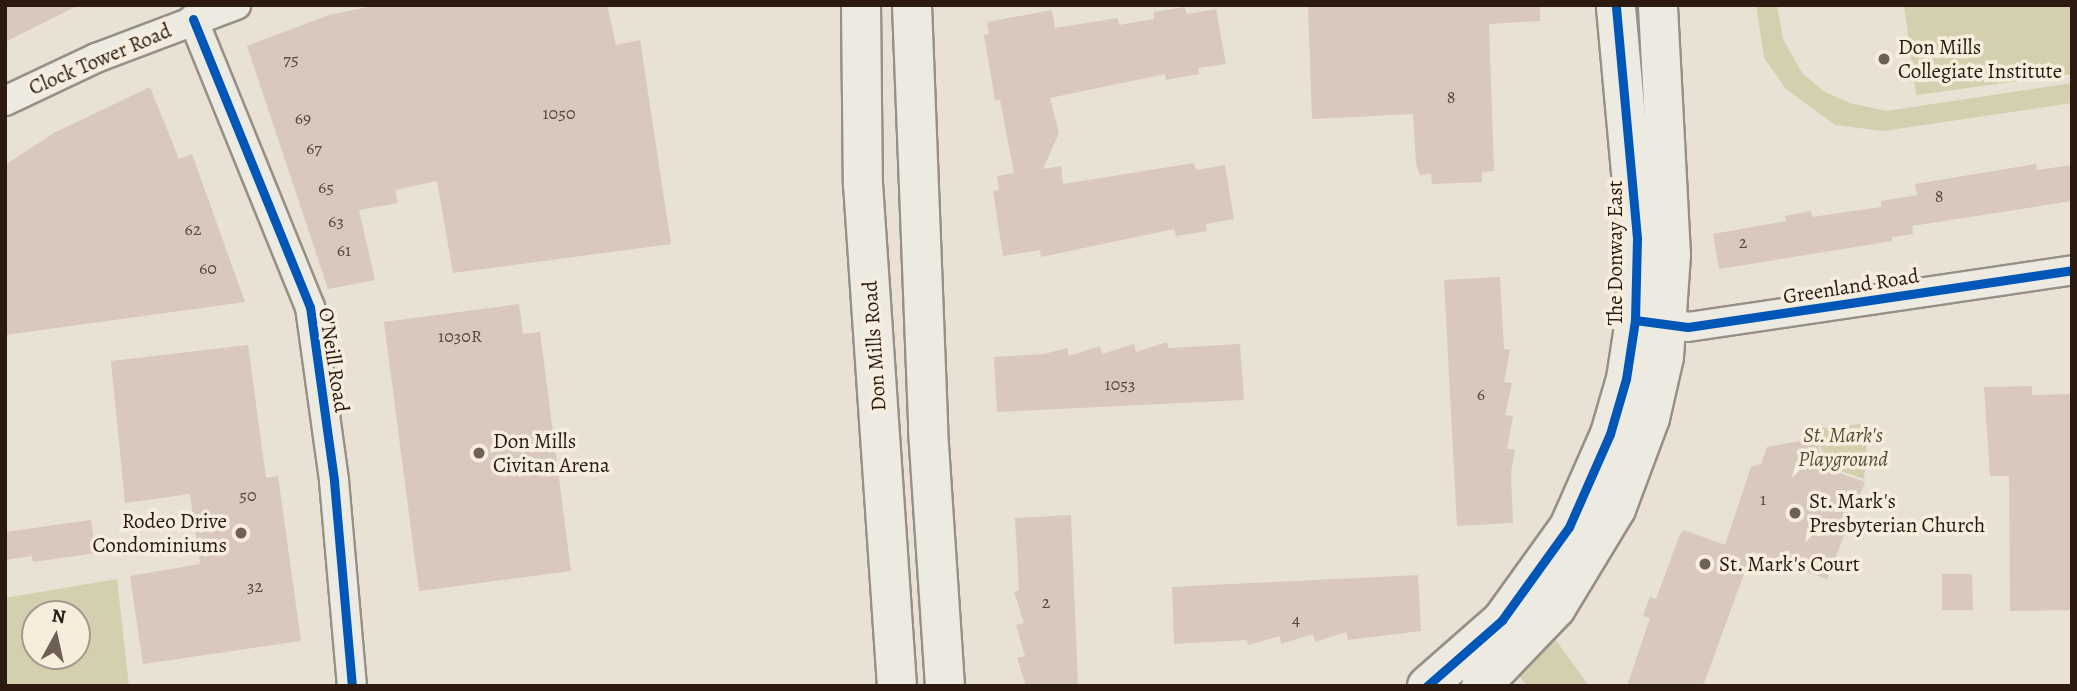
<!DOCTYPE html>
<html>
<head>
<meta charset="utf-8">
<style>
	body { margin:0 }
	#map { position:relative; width:2077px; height:691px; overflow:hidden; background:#e9e1d3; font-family:Alegreya,serif }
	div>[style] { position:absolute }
	.green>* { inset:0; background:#d4d0af }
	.building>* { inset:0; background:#d8c8be }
	.roads { filter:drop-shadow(2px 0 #969087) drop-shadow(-2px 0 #969087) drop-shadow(0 2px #969087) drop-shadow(0 -2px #969087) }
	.street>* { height:28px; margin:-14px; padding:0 14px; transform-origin:14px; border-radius:14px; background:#edeae2 }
	.secondary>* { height:38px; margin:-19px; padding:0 19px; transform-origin:19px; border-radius:19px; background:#edeae2 }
	.cycleway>* { height:9px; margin:-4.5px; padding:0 4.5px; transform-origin:4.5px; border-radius:4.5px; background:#0057b8 }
	.dots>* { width:19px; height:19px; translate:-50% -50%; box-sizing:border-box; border:4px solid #f6eddd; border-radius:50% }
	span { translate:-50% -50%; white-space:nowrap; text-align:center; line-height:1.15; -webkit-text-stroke:7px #f6eddd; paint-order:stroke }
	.number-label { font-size:18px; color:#58463c }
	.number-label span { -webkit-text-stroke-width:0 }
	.poi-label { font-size:21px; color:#2c1a10 }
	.left { translate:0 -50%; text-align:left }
	.right { translate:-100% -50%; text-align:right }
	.street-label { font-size:21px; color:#2c1a10 }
	.park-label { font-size:21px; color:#594c37; font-style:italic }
	.frame { position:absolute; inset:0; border:7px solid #2c1a10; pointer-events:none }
	.north { position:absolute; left:21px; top:600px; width:70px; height:70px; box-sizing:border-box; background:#f6eddd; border:2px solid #a5998b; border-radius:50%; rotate:8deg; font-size:19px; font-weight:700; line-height:28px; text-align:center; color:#2c1a10 }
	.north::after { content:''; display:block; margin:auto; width:24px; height:32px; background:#6e6054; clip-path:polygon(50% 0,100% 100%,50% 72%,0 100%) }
</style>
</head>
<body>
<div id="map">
	<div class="green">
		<div style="clip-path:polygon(1756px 5px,1777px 5px,1783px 39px,1802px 73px,1825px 92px,1850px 103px,1886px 111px,2072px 83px,2072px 103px,1883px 131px,1835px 125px,1786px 89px,1764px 58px)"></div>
		<div style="clip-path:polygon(1904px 5px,2072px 5px,2072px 74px,1916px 95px)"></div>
		<div style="clip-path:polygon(1868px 423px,1864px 479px,1826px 466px,1816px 429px)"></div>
		<div style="clip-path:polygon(evenodd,117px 579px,129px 686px,5px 686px,5px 598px,117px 579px,35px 614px,77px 614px,77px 656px,35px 656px,35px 614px)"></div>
		<div style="clip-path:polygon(1550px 632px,1589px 686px,1527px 686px,1516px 671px)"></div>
	</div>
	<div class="building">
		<div style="clip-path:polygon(5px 5px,79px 5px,5px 42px)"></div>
		<div style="clip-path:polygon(378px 5px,607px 5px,616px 45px,640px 40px,671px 244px,453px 273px,437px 181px,395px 190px,398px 203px,359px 210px,375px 280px,328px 289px,247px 46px,329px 15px)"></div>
		<div style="clip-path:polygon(1308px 5px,1540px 5px,1540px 21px,1489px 24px,1494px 171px,1482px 172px,1482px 182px,1432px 184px,1431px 174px,1420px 175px,1416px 164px,1413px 114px,1312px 119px)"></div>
		<div style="clip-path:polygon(1185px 7px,1187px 14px,1216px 9px,1226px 64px,1198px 68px,1199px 74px,1166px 80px,1165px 74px,1050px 98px,1059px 133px,1043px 169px,1061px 166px,1063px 184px,1194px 163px,1196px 170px,1225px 165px,1234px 219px,1206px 224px,1207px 231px,1176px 236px,1174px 229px,1041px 257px,1040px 250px,1003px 256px,993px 191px,999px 190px,997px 176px,1014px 173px,1000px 100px,995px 100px,984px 35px,989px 34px,987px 22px,1052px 10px,1055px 28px,1118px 18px,1119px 25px,1154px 19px,1154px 12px)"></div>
		<div style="clip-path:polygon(150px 87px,179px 159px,192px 154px,245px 302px,5px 335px,5px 165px,54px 133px)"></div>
		<div style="clip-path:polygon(2036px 164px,2037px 170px,2072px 165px,2072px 201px,1912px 226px,1913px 234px,1892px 237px,1892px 241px,1719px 269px,1713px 234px,1786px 221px,1785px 216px,1811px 211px,1812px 217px,1881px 207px,1881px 201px,1917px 195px,1915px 184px)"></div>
		<div style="clip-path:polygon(1500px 277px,1504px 349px,1510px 350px,1504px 382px,1512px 383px,1505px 415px,1513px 416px,1507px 449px,1515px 450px,1511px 473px,1513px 523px,1457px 526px,1444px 280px)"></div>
		<div style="clip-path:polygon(519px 304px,523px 334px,540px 332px,571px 571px,419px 591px,384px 322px)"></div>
		<div style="clip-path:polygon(1167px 342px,1168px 348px,1240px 344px,1244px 400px,997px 412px,994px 357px,1044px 354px,1067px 348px,1069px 356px,1100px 346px,1102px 354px,1134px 344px,1136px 352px)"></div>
		<div style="clip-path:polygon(248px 345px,266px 478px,278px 476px,301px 641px,143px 664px,130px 576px,200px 564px,190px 494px,125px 503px,111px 361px)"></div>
		<div style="clip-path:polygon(2032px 386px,2032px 395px,2072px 394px,2072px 610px,2010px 611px,2009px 476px,1990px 476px,1984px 387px)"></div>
		<div style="clip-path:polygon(1817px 438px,1823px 467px,1865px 482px,1827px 579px,1752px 552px,1703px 686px,1627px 686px,1650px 618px,1643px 616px,1650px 597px,1656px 599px,1680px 534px,1684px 530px,1725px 545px,1751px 467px,1761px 464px,1767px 447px)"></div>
		<div style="clip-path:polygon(1071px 515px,1078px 686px,1026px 686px,1017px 658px,1025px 656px,1016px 625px,1024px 623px,1014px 592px,1019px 590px,1015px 518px)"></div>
		<div style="clip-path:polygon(91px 520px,96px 553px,33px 562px,32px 556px,5px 560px,5px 532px)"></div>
		<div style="clip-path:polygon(1942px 574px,1972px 574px,1973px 610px,1942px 610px)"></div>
		<div style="clip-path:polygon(1418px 575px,1421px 631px,1348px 640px,1346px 632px,1315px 642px,1313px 634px,1281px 644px,1280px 636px,1248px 645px,1247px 640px,1174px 644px,1172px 587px)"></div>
	</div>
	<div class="roads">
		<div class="street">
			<div style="left:193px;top:19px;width:311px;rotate:67.9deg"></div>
			<div style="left:310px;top:307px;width:176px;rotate:82.1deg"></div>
			<div style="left:334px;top:481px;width:206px;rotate:85deg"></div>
			<div style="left:5px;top:101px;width:101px;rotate:-25.3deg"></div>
			<div style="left:96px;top:58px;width:150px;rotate:-20.7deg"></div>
			<div style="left:1649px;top:322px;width:39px;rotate:7deg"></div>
			<div style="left:1688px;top:327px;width:388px;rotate:-8.4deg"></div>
		</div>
		<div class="secondary">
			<div style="left:861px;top:5px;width:179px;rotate:89.4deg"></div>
			<div style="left:863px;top:184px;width:503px;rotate:86.13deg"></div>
			<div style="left:912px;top:5px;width:425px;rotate:87.8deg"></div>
			<div style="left:928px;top:430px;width:257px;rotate:86.2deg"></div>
			<div style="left:1427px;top:686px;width:100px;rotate:-41.3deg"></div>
			<div style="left:1502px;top:620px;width:115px;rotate:-54.2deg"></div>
			<div style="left:1569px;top:527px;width:102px;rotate:-66.2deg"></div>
			<div style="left:1610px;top:434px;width:57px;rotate:-73.8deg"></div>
			<div style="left:1626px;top:379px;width:60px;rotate:-81.3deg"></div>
			<div style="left:1635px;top:320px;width:82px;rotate:-88.6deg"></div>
			<div style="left:1637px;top:238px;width:234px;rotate:-95.2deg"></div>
			<div style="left:1481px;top:686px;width:108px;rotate:-46.1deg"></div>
			<div style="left:1556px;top:608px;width:116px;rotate:-58.8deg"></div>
			<div style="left:1616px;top:509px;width:97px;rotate:-69.5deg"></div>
			<div style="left:1650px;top:418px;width:63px;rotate:-77.1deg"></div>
			<div style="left:1664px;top:357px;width:102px;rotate:-86.1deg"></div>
			<div style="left:1671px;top:255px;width:250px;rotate:-93deg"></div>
		</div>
	</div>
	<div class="cycleway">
		<div style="left:193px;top:19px;width:311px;rotate:67.9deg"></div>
		<div style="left:310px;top:307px;width:176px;rotate:82.1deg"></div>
		<div style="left:334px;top:481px;width:206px;rotate:85deg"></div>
		<div style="left:1635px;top:320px;width:53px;rotate:7.5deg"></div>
		<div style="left:1688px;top:327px;width:388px;rotate:-8.4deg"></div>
		<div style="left:1427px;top:686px;width:100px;rotate:-41.3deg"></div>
		<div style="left:1502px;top:620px;width:115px;rotate:-54.2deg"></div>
		<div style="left:1569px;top:527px;width:102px;rotate:-66.2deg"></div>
		<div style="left:1610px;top:434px;width:57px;rotate:-73.8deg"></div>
		<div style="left:1626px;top:379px;width:60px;rotate:-81.3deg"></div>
		<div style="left:1635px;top:320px;width:82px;rotate:-88.6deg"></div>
		<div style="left:1637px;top:238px;width:234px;rotate:-95.2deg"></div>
	</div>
	<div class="dots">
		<div style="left:1884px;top:59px;background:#6e6054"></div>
		<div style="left:479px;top:453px;background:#6e6054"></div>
		<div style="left:1795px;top:513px;background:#6e6054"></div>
		<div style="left:241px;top:533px;background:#6e6054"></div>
		<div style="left:1705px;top:564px;background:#6e6054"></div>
	</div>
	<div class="number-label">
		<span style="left:291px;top:59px">75</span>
		<span style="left:1451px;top:97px">8</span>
		<span style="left:559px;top:113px">1050</span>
		<span style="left:303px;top:118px">69</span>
		<span style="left:314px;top:148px">67</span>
		<span style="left:326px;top:187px">65</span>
		<span style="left:1939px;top:196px">8</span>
		<span style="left:336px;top:221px">63</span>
		<span style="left:193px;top:229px">62</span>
		<span style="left:1743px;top:242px">2</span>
		<span style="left:344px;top:250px">61</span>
		<span style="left:208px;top:268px">60</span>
		<span style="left:460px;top:336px">1030R</span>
		<span style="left:1120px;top:384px">1053</span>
		<span style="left:1481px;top:394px">6</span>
		<span style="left:248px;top:495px">50</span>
		<span style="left:1763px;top:499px">1</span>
		<span style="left:255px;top:586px">32</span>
		<span style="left:1046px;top:602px">2</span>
		<span style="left:1296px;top:619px">4</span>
	</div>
	<div class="poi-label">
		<span class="left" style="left:1898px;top:59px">Don Mills<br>Collegiate Institute</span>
		<span class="left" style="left:493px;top:453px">Don Mills<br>Civitan Arena</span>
		<span class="left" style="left:1809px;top:513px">St. Mark's<br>Presbyterian Church</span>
		<span class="right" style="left:227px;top:533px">Rodeo Drive<br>Condominiums</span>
		<span class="left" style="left:1719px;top:564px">St. Mark's Court</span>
	</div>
	<div class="street-label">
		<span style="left:100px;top:59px;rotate:-23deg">Clock Tower Road</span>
		<span style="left:1615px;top:253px;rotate:-90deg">The Donway East</span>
		<span style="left:1851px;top:286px;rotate:-9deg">Greenland Road</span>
		<span style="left:874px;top:346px;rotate:-94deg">Don Mills Road</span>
		<span style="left:334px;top:360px;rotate:81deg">O'Neill Road</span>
	</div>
	<div class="park-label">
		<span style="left:1843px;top:447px">St. Mark's<br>Playground</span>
	</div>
	<div class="frame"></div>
	<div class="north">N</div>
</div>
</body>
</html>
